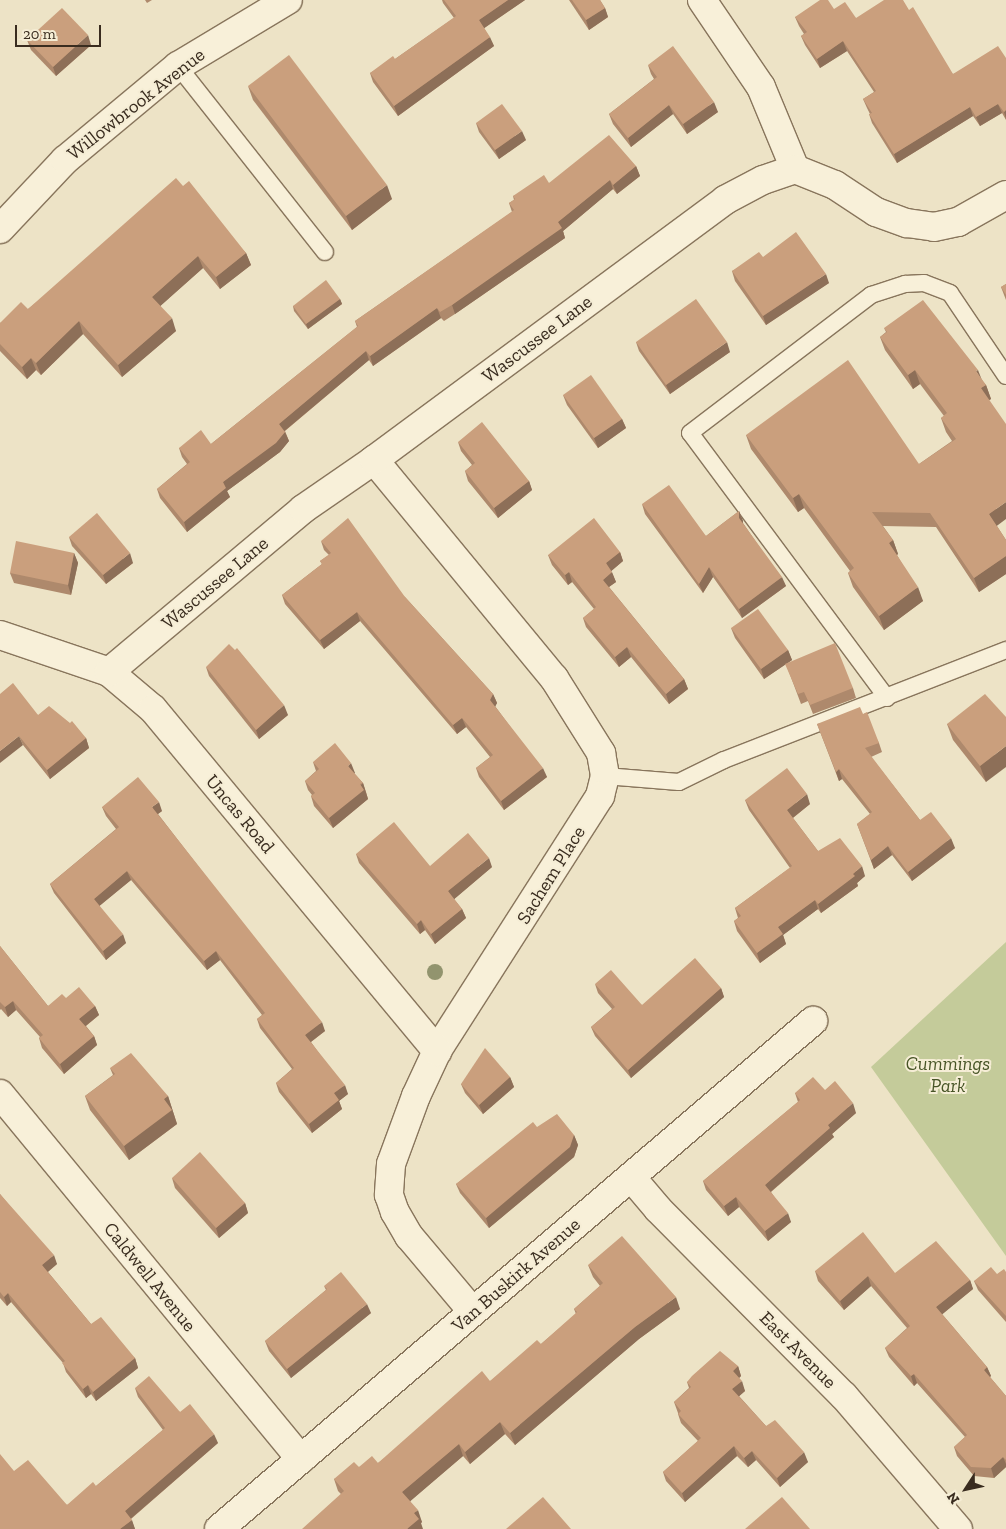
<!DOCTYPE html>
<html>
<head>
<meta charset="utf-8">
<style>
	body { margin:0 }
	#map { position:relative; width:1006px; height:1529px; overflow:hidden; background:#ede3c6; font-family:"Zilla Slab",serif }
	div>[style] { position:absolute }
	.green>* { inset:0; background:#c4cb9a }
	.roads { filter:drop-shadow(1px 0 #88755c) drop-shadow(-1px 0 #88755c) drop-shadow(0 1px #88755c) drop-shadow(0 -1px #88755c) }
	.lane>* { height:16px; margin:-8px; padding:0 8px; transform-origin:8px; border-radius:8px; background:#f8f0d9 }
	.street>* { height:28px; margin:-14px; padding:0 14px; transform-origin:14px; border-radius:14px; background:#f8f0d9 }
	.trees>* { width:16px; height:16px; margin:-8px; border-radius:50%; background:#92946e }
	.wall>* { inset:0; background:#ae896c }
	.shaded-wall>* { inset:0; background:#8d6f58 }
	.building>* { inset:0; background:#ca9f7d }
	span { translate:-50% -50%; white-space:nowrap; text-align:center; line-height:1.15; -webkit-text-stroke:4px #f5edd5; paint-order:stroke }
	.street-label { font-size:19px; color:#392c1f }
	.park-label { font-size:19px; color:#475426; font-style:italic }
	.north { position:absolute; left:941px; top:1464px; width:50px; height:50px; -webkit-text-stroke:4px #f5edd5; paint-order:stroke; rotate:235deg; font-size:14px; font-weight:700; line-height:20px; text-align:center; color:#392c1f }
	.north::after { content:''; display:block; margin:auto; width:18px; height:22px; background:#392c1f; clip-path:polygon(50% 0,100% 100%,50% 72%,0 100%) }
	.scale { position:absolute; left:15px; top:25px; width:86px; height:22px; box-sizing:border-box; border:2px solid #392c1f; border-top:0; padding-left:6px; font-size:15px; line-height:18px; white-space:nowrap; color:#392c1f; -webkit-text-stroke:4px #f5edd5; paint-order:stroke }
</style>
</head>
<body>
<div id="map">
	<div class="green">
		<div style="clip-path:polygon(1006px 942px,1006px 1256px,871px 1067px)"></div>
	</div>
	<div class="roads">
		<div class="lane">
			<div style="left:178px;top:66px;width:237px;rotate:51.7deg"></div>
			<div style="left:887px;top:698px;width:330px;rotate:-126.6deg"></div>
			<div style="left:690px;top:433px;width:228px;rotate:-37.3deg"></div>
			<div style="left:871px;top:295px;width:36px;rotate:-18deg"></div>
			<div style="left:905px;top:284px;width:19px;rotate:-3deg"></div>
			<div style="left:924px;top:283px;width:28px;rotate:21deg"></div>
			<div style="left:950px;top:293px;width:100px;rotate:56deg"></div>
			<div style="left:605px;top:776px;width:74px;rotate:4.6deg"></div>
			<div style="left:679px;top:782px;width:50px;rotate:-26.1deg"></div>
			<div style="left:724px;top:760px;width:303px;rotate:-21.3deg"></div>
		</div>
		<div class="street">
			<div style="left:702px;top:0;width:105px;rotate:55.9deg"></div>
			<div style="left:761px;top:87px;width:89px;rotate:67.5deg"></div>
			<div style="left:0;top:229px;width:95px;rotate:-46.7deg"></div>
			<div style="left:65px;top:160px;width:147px;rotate:-39.8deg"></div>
			<div style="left:178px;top:66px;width:128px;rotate:-31deg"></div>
			<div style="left:374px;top:460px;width:283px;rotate:50.5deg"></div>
			<div style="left:554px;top:678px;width:89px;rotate:57.9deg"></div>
			<div style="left:601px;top:753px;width:23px;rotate:80deg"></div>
			<div style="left:605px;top:776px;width:21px;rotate:104deg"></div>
			<div style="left:600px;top:796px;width:303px;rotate:122.6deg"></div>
			<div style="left:437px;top:1051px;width:50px;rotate:115deg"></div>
			<div style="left:416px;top:1096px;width:72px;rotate:110.2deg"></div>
			<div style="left:391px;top:1164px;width:31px;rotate:94deg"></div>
			<div style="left:389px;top:1195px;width:18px;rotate:71deg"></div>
			<div style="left:395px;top:1212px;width:28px;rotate:60deg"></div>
			<div style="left:409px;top:1236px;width:99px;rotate:49.9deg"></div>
			<div style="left:0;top:635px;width:115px;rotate:18.7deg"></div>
			<div style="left:109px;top:672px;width:57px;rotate:40.1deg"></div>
			<div style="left:153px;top:709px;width:445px;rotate:50.3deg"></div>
			<div style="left:109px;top:672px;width:253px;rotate:-40deg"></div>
			<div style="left:303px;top:509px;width:86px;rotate:-34.6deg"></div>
			<div style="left:374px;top:460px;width:437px;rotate:-36.5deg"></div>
			<div style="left:725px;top:200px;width:43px;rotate:-27.8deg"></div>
			<div style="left:763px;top:180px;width:34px;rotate:-19deg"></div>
			<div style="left:795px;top:169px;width:43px;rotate:21.8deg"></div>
			<div style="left:835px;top:185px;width:49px;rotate:33.4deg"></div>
			<div style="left:876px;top:212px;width:33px;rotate:20deg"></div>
			<div style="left:907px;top:223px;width:27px;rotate:8deg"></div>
			<div style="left:934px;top:227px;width:25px;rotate:-12deg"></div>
			<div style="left:958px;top:222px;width:55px;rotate:-29.4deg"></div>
			<div style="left:0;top:1094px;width:473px;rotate:50.5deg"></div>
			<div style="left:631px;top:1177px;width:42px;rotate:49.8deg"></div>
			<div style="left:658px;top:1209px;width:264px;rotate:45.2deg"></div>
			<div style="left:844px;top:1396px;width:175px;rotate:49.4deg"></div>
			<div style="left:219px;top:1529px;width:782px;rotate:-40.54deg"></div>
		</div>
	</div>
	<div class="trees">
		<div style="left:435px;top:972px"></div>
	</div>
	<div class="wall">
		<div style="clip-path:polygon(145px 0,152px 0,147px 3px)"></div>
		<div style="clip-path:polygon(442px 0,525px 0,484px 28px,494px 46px,398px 116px,373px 82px,370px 73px,395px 59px,454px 18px,443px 3px)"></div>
		<div style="clip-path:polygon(569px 0,600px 0,605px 8px,608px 17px,589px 30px)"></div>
		<div style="clip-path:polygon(834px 9px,856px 18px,953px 74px,1006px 58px,1006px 120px,1002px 113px,980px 126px,973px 116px,897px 163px,872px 123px,869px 114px,870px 114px,867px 108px,863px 99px,874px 92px,847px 51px,820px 68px,805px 45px,801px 36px,804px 34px,799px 26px,795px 17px)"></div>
		<div style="clip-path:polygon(27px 40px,91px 45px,56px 76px,31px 50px)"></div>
		<div style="clip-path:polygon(648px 65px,718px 112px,687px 134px,673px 114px,631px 147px,613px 124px,609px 114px,654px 79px,651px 74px)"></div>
		<div style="clip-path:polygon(248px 86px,392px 199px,352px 230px,253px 100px)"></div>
		<div style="clip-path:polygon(476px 123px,526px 140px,499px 159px,479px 132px)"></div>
		<div style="clip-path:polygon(636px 166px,640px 176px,617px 194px,613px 189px,563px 231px,565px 238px,455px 314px,444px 321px,441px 318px,373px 366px,369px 360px,285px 431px,289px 441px,280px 452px,227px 491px,230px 497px,187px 532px,160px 498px,157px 489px,187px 464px,182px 457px,179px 448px,211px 444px,357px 327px,355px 321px,512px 212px,509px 203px,514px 200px,513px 196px,549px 183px)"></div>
		<div style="clip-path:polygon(183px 186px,246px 253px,251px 265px,220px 289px,203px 268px,160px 306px,176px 331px,122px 377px,83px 334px,41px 375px,36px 370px,27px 379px,0 351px,0 323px,28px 309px)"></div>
		<div style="clip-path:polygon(763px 257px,829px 283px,766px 325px,735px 281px,732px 271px)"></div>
		<div style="clip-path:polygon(1006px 284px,1006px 300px,1001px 287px)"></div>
		<div style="clip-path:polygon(340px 299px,342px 304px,308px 329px,294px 311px,293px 306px)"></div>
		<div style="clip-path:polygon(884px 328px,981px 379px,986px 385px,991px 399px,989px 400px,997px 526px,1006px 540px,1006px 574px,979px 592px,936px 527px,883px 526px,893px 540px,898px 554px,897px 555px,923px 601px,884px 630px,853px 587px,848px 573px,850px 571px,804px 508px,798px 512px,751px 449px,746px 435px,919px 464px,952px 441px,946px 432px,941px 418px,944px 416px,920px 384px,913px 389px,885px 350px,880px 337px,886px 332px)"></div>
		<div style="clip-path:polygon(636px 342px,730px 352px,670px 394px,639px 351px)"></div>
		<div style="clip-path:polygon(563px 395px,622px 419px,626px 428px,598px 448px,567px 405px)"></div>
		<div style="clip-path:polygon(458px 442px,529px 481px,532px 490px,498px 518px,468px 481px,465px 471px,472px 465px,461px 451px)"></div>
		<div style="clip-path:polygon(642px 504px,706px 536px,739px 511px,743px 521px,743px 523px,786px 586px,742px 618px,713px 577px,703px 593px,645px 514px)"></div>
		<div style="clip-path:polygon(69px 537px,133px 563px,106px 584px,72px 546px)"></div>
		<div style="clip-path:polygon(321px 541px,405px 597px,493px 694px,497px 703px,495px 706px,547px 777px,504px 810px,479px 777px,476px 768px,490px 757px,466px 727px,457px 734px,360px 621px,324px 649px,285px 604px,282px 595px,322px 564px,320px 561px,329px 555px,324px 550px)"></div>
		<div style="clip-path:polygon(620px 552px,623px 561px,611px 571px,616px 582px,609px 587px,684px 679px,688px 689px,669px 704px,631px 657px,619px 667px,586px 627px,583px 618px,594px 609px,572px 582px,568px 585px,552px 565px,548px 555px)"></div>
		<div style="clip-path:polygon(74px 553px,78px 563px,71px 595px,14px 583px,10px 573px)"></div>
		<div style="clip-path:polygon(731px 628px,788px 650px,792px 660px,788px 663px,853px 688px,856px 698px,813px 714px,808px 701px,801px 704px,786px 664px,764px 679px,735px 638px)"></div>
		<div style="clip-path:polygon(206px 667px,288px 715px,259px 739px,209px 676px)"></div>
		<div style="clip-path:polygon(0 694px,38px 715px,86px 738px,89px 748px,50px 779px,23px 745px)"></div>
		<div style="clip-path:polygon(863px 714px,879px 743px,882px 752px,871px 757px,920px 820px,955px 848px,912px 881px,892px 855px,874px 869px,857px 824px,870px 814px,842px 779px,839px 781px,817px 724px)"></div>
		<div style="clip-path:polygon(1006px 717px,986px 782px,953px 740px,947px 724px)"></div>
		<div style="clip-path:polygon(313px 762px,355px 773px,354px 773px,363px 783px,366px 792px,368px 799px,333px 828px,314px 806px,311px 796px,312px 795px,308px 790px,305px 781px,316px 771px)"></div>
		<div style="clip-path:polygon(745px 800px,810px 804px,793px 818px,818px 851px,865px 876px,857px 883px,858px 886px,821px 913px,818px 909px,783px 935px,786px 944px,760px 963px,737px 931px,734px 921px,738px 918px,735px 908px,790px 868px,749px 810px)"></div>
		<div style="clip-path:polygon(102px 807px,162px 811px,158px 814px,325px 1031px,311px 1042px,348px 1094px,339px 1101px,342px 1109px,312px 1133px,279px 1092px,276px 1083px,292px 1069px,260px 1028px,257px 1019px,262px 1015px,220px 960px,207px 970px,131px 880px,99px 906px,126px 943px,106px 960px,54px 893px,50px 884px,116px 829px,106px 816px)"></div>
		<div style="clip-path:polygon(356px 854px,430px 866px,492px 867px,454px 899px,462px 909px,466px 918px,435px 944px,425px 930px,420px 934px,359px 863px)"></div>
		<div style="clip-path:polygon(0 946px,48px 1006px,66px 998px,95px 1006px,99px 1015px,86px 1026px,94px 1036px,97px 1045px,64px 1074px,42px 1048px,39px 1038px,40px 1037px,16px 1010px,8px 1017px,1px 1009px,0 1010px)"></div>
		<div style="clip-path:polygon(595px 984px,642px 1005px,721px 988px,724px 997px,631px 1078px,595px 1036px,591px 1027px,612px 1009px,598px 993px)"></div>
		<div style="clip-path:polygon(110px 1068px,168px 1096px,177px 1124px,129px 1160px,90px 1110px,85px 1096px,113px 1075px)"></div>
		<div style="clip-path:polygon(510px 1077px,514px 1087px,483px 1114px,465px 1093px,461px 1084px)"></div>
		<div style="clip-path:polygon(825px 1090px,856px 1113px,832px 1134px,834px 1137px,771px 1192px,791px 1222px,768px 1241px,739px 1207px,728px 1216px,706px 1190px,703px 1181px,798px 1102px,795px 1093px)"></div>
		<div style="clip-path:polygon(537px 1127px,574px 1135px,578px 1145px,574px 1157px,489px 1228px,460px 1193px,456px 1184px)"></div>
		<div style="clip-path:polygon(172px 1178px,245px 1203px,248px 1213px,219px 1238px,175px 1188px)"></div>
		<div style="clip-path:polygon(0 1194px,57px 1264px,48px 1272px,91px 1324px,135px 1358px,138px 1368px,96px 1401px,91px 1394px,86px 1398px,66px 1372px,63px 1363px,11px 1302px,7px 1306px,0 1298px)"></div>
		<div style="clip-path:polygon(588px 1265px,680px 1309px,639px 1339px,515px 1445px,505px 1434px,470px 1464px,463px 1456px,410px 1501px,422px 1522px,421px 1523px,341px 1494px,338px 1491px,334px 1479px,359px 1467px,378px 1463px,541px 1344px,576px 1314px,574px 1309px,600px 1286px,593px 1277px)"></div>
		<div style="clip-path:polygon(815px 1271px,895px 1273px,970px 1280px,973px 1289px,942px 1314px,987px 1367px,991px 1376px,990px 1377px,1006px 1396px,1006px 1467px,994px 1478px,974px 1476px,957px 1456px,954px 1447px,965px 1437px,917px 1383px,914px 1386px,889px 1357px,885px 1348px,907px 1328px,871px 1286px,844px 1310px,818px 1281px)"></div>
		<div style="clip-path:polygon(1006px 1272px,1006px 1322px,978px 1290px,974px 1281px)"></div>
		<div style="clip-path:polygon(324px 1286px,371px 1313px,291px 1378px,269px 1351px,265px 1341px,326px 1290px)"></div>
		<div style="clip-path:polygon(738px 1366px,741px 1376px,739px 1378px,745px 1391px,739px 1396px,766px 1426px,808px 1462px,780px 1487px,756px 1460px,748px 1467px,737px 1456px,685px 1502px,666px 1481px,663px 1472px,698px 1441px,681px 1423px,678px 1414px,678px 1413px,674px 1402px,689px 1388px,687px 1382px)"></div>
		<div style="clip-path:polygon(135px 1388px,180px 1412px,218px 1443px,131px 1519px,135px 1529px,0 1529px,14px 1471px,67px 1505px,96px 1486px,163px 1430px,138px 1397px)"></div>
	</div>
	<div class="shaded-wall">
		<div style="clip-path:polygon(508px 0,525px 0,483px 29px,479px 20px)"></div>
		<div style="clip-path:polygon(605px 8px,608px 17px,589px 30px,586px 20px)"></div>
		<div style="clip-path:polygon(88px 35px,91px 45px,56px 76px,53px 67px)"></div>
		<div style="clip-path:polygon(490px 37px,494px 46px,398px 116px,394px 106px)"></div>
		<div style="clip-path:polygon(843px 41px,847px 51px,820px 68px,817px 59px)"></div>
		<div style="clip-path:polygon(714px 102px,718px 112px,687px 134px,683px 124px)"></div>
		<div style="clip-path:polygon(998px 104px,1002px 113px,980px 126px,976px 117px)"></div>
		<div style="clip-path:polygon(669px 105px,673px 114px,631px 147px,628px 138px)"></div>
		<div style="clip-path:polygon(970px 107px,973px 116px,897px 163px,894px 154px)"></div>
		<div style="clip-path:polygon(1006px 110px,1006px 119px,1004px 112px)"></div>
		<div style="clip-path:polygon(522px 131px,526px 140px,499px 159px,495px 150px)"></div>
		<div style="clip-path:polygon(636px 166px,640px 176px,617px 194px,613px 185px)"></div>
		<div style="clip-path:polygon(610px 180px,613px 189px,563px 231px,565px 238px,455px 314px,452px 305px,558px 222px)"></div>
		<div style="clip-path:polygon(387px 185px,392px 199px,352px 230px,346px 216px)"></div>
		<div style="clip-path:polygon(246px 253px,251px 265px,220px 289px,216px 277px)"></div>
		<div style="clip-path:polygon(198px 256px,203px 268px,157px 309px,152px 297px)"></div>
		<div style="clip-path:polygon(826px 274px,829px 283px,766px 325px,763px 316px)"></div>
		<div style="clip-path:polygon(340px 299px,342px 304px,308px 329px,306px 324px)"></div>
		<div style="clip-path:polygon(437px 308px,441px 318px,373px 366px,370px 356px)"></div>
		<div style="clip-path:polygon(172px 318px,176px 331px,122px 377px,118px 365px)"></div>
		<div style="clip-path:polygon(79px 321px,83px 334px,41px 375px,36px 363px)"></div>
		<div style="clip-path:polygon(727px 342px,730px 352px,670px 394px,666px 385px)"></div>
		<div style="clip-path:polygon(366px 351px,369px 360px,282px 433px,279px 424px)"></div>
		<div style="clip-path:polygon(31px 358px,36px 370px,27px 379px,22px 367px)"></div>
		<div style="clip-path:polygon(915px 370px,920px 384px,913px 389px,908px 375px)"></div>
		<div style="clip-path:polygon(978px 370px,983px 383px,976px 371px)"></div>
		<div style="clip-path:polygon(986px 385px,991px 399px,986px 402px,981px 388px)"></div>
		<div style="clip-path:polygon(622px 419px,626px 428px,598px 448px,594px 438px)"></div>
		<div style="clip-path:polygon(285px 432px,289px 441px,280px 452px,227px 491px,230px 497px,187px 532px,184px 522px,223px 482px)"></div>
		<div style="clip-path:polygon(529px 481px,532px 490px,498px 518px,494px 508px)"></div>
		<div style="clip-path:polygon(799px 494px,804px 508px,798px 512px,793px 498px)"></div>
		<div style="clip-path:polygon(1006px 502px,1006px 519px,994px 528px,989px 514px)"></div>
		<div style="clip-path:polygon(739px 511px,743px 521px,742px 528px,739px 518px)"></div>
		<div style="clip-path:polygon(893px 540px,898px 554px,894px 557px,889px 543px)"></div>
		<div style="clip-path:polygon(620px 552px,623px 561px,609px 573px,606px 563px)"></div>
		<div style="clip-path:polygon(74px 553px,78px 563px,71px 595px,68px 585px)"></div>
		<div style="clip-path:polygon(130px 553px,133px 563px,106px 584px,103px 575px)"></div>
		<div style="clip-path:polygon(1006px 556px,1006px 574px,979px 592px,974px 578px)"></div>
		<div style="clip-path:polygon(709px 567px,713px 577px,703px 593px,699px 584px)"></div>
		<div style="clip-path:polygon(569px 572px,572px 582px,568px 585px,565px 575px)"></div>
		<div style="clip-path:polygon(612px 572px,616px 582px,606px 589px,603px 580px)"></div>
		<div style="clip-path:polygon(782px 577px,786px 586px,742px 618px,739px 609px)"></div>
		<div style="clip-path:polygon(918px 587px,923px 601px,884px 630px,879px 616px)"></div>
		<div style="clip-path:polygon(357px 612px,360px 621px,324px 649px,320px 640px)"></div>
		<div style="clip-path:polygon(627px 647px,631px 657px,619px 667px,615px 657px)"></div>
		<div style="clip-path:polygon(788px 650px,792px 660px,764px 679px,761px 669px)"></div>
		<div style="clip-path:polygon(684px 679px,688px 689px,669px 704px,666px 694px)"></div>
		<div style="clip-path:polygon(493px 694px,497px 703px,494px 709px,490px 700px)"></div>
		<div style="clip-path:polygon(284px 705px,288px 715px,259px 739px,256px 730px)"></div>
		<div style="clip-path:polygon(462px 718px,466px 727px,457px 734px,453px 725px)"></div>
		<div style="clip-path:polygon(19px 736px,23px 745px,0 763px,0 751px)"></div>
		<div style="clip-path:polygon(86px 738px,89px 748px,50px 779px,47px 770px)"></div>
		<div style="clip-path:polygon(1006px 746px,1006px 767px,986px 782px,980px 766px)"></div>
		<div style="clip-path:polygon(351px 763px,355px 773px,351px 776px,348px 766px)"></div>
		<div style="clip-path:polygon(543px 768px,547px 777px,504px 810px,501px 801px)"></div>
		<div style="clip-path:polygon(839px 769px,842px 779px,839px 781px,836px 772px)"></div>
		<div style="clip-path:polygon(363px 783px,368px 799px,333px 828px,329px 818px)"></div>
		<div style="clip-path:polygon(807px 794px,810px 804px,790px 820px,787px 810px)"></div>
		<div style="clip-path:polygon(159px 802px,162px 811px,155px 816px,152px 807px)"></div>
		<div style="clip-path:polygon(951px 838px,955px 848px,912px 881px,908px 872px)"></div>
		<div style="clip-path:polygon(888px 846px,892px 855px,874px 869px,871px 860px)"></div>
		<div style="clip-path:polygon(489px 858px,492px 867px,452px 901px,448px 891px)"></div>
		<div style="clip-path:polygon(862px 866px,865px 876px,857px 883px,858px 886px,821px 913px,818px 904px)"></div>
		<div style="clip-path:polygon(127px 871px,131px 880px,97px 908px,94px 899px)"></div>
		<div style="clip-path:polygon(815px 900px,818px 909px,783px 935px,786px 944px,760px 963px,757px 953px,778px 927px)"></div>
		<div style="clip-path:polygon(462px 909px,466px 918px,435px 944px,431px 934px)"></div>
		<div style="clip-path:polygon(421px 920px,425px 930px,420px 934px,417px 924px)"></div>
		<div style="clip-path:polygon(123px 934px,126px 943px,106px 960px,103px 951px)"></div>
		<div style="clip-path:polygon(216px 951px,220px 960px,207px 970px,204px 961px)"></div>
		<div style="clip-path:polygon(721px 988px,724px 997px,631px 1078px,628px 1070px)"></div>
		<div style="clip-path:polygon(13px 1001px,16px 1010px,8px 1017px,5px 1007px)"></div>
		<div style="clip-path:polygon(95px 1006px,99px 1015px,83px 1028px,79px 1019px)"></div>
		<div style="clip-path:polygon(322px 1022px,325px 1031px,308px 1044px,305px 1035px)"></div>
		<div style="clip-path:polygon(94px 1036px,97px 1045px,64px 1074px,60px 1064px)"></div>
		<div style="clip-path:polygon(510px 1077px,514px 1087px,483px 1114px,479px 1105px)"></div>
		<div style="clip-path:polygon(345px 1085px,348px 1094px,339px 1101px,342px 1109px,312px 1133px,309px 1124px,334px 1093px)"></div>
		<div style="clip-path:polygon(168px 1096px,177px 1124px,129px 1160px,124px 1146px,164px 1099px)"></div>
		<div style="clip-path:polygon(853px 1103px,856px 1113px,832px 1134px,834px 1137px,768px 1194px,765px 1185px,828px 1125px)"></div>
		<div style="clip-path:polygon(574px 1135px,578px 1145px,574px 1157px,489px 1228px,486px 1218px)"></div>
		<div style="clip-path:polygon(736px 1197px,739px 1207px,728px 1216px,724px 1206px)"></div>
		<div style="clip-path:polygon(245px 1203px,248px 1213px,219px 1238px,216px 1228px)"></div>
		<div style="clip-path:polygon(788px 1213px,791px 1222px,768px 1241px,765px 1231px)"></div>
		<div style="clip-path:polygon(54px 1255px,57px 1264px,45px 1274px,42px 1265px)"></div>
		<div style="clip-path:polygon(868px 1276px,871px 1286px,844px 1310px,840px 1301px)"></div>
		<div style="clip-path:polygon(970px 1280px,973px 1289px,939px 1317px,936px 1307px)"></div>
		<div style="clip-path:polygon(8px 1293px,11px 1302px,7px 1306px,4px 1297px)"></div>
		<div style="clip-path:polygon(676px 1297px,680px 1309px,639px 1339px,515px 1445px,510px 1433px,635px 1327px)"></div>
		<div style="clip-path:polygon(367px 1304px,371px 1313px,291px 1378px,287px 1369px)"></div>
		<div style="clip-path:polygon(135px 1358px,138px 1368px,96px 1401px,93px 1392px)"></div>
		<div style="clip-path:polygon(738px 1366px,741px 1376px,736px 1381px,733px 1371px)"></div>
		<div style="clip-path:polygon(987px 1367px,991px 1376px,987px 1379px,984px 1370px)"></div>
		<div style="clip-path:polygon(914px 1374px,917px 1383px,914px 1386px,911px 1376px)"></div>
		<div style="clip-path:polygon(742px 1381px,745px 1391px,736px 1399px,732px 1389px)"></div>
		<div style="clip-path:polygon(88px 1385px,91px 1394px,86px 1398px,83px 1389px)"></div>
		<div style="clip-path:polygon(500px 1422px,505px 1434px,470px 1464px,465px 1452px)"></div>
		<div style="clip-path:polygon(214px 1434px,218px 1443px,128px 1521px,125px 1511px)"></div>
		<div style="clip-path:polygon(459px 1444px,463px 1456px,407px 1504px,402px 1492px)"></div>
		<div style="clip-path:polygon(734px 1446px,737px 1456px,685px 1502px,682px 1493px)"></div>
		<div style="clip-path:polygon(752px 1451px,756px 1460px,748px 1467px,744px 1458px)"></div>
		<div style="clip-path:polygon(804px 1452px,808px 1462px,780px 1487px,777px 1478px)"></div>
		<div style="clip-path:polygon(1003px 1457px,1006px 1464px,1006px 1467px,994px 1478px,991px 1468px)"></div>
		<div style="clip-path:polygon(418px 1510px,422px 1522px,421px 1523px,423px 1529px,407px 1529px,414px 1513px)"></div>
		<div style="clip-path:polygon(132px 1520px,135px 1529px,120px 1529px)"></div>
	</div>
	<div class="building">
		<div style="clip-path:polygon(444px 0,508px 0,479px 20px,490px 37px,394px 106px,370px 73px,393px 56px,395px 59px,456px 16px)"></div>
		<div style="clip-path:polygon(572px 0,600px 0,605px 8px,586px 20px)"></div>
		<div style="clip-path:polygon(820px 0,828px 0,834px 9px,845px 2px,856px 18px,884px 0,903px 0,909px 10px,913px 7px,953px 74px,998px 46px,1006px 58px,1006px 110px,1004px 112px,998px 104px,976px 117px,970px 107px,894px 154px,869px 114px,872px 113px,863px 99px,876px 91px,843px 41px,817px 59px,801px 36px,807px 32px,795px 17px)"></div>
		<div style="clip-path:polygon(62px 8px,88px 35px,53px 67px,27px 40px)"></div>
		<div style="clip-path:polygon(673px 46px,714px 102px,683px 124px,669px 105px,628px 138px,609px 114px,657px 77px,648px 65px)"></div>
		<div style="clip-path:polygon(289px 55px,387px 185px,346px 216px,248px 86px)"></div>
		<div style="clip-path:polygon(502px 104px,522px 131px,495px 150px,476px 123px)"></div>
		<div style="clip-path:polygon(609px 135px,636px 166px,613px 185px,610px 180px,558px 222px,562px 228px,452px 305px,440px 312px,437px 308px,370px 356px,366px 351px,279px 424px,285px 432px,276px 443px,223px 482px,226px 488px,184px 522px,157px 489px,190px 462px,179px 448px,201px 430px,211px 444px,358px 326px,355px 321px,514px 210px,509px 203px,515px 199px,513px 196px,544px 175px,549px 183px)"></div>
		<div style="clip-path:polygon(176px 178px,183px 186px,189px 181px,246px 253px,216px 277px,198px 256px,152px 297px,172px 318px,118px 365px,79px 321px,36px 363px,31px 358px,22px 367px,0 344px,0 323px,21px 302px,28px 309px)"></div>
		<div style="clip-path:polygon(796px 232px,826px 274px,763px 316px,732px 271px,759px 252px,763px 257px)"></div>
		<div style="clip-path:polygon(326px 280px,340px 299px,306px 324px,293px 306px)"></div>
		<div style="clip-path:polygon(1006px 284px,1006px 295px,1001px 287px)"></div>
		<div style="clip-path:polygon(696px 299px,727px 342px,666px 385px,636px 342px)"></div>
		<div style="clip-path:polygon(923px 300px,978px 370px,976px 371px,986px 385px,981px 388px,1006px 424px,1006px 502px,989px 514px,1006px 540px,1006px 556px,974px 578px,930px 513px,872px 512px,893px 540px,889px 543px,918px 587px,879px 616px,848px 573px,854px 568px,799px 494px,793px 498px,746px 435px,848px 360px,919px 464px,956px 439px,941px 418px,947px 413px,915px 370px,908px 375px,880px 337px,887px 332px,884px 328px)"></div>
		<div style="clip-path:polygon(591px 375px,622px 419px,594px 438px,563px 395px)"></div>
		<div style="clip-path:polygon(482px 422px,529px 481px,494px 508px,465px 471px,475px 463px,458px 442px)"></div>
		<div style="clip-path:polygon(669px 485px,706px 536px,739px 511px,739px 518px,782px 577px,739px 609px,709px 567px,699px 584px,642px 504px)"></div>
		<div style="clip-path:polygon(97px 513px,130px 553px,103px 575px,69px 537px)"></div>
		<div style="clip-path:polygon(348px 518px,405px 597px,493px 694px,490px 700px,543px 768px,501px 801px,476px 768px,493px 755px,462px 718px,453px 725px,357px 612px,320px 640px,282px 595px,322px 564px,320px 561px,331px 553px,321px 541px)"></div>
		<div style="clip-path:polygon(594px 518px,620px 552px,606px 563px,612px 572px,603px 580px,684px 679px,666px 694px,627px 647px,615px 657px,583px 618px,596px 607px,569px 572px,565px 575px,548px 555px)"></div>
		<div style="clip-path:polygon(16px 541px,74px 553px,68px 585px,10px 573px)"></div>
		<div style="clip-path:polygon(758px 609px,788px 650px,761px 669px,731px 628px)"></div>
		<div style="clip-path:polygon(835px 643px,853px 688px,810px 705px,804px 692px,798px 694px,785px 664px)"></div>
		<div style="clip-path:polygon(229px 644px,235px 650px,237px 648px,284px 705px,256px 730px,206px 667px)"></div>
		<div style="clip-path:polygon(13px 683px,38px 715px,49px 706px,70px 723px,72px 721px,86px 738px,47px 770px,19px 736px,0 751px,0 694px)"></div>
		<div style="clip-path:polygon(985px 694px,1006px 717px,1006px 746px,980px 766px,947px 724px)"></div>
		<div style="clip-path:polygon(860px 707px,863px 714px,867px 712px,879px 743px,865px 748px,920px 820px,931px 812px,951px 838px,908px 872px,888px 846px,871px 860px,857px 824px,872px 812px,839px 769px,836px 772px,817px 724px)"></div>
		<div style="clip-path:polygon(335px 743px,351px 763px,348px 766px,363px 783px,360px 784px,364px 790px,329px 818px,311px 796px,315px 793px,305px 781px,319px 769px,313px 762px)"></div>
		<div style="clip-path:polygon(787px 768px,807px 794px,787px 810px,818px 851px,840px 838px,862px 866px,853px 874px,855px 876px,818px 904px,815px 900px,778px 927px,783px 934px,757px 953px,734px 921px,741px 916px,735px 908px,792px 866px,745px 800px)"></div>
		<div style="clip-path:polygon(138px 777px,159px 802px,152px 807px,322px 1022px,305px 1035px,345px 1085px,334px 1093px,339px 1100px,309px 1124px,276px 1083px,294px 1068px,257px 1019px,265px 1013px,216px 951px,204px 961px,127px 871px,94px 899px,123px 934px,103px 951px,50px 884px,119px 827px,102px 807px)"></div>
		<div style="clip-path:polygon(394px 822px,430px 866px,468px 833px,489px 858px,448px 891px,462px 909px,431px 934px,421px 920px,417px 924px,356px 854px)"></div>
		<div style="clip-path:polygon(0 946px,48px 1006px,62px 994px,66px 998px,79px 987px,95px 1006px,79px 1019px,94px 1036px,60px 1064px,39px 1038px,43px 1035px,13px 1001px,5px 1007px,0 1002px)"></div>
		<div style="clip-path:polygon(695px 958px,721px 988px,628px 1070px,591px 1027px,615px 1007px,595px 984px,611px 970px,642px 1005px)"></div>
		<div style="clip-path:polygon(485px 1048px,510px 1077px,479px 1105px,461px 1084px)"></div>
		<div style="clip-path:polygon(131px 1053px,168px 1096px,164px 1099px,172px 1110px,124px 1146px,85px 1096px,115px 1074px,110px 1068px)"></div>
		<div style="clip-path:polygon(813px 1077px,825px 1090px,835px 1081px,853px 1103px,828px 1125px,830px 1128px,765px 1185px,788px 1213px,765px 1231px,736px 1197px,724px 1206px,703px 1181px,800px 1100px,795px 1093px)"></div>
		<div style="clip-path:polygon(557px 1114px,574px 1135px,570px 1147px,486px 1218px,456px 1184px,533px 1122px,537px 1127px)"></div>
		<div style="clip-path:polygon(200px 1152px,245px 1203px,216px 1228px,172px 1178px)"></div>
		<div style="clip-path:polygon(0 1194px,54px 1255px,42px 1265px,91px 1324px,101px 1317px,135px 1358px,93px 1392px,88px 1385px,83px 1389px,62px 1363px,65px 1361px,8px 1293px,4px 1297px,0 1292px)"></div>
		<div style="clip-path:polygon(863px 1232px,895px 1273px,936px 1241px,970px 1280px,936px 1307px,987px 1367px,984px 1370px,1006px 1396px,1006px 1460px,1003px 1457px,991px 1468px,971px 1467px,954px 1447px,967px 1435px,914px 1374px,911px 1376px,885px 1348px,910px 1326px,868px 1276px,840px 1301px,815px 1271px)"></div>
		<div style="clip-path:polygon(622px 1236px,676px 1297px,635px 1327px,510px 1433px,500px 1422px,465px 1452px,459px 1444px,402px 1492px,418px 1510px,414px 1513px,419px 1519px,407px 1529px,302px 1529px,344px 1491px,334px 1479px,354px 1462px,359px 1467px,372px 1456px,378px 1463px,482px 1371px,490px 1381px,537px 1340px,541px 1344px,577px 1312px,574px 1309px,603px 1283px,588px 1265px)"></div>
		<div style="clip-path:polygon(991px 1267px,997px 1274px,1004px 1269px,1006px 1272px,1006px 1316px,974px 1281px)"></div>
		<div style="clip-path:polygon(341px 1272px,367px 1304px,287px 1369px,265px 1341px,327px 1289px,324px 1286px)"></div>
		<div style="clip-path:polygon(720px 1351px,738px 1366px,733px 1371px,742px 1381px,732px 1389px,766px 1426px,775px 1420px,804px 1452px,777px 1478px,752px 1451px,744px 1458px,734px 1446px,682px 1493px,663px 1472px,701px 1438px,678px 1414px,681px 1411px,674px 1402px,691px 1387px,687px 1382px,692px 1376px)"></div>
		<div style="clip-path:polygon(149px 1376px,180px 1412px,190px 1404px,214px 1434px,125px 1511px,132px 1520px,120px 1529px,0 1529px,0 1454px,14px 1471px,28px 1460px,67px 1505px,93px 1482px,96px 1486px,165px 1428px,135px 1388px)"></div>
		<div style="clip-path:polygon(543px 1497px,571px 1529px,506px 1529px)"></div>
		<div style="clip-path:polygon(782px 1497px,810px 1529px,745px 1529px)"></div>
	</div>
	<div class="street-label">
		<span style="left:136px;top:104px;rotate:-38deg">Willowbrook Avenue</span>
		<span style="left:537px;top:339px;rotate:-37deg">Wascussee Lane</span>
		<span style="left:215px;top:583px;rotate:-40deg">Wascussee Lane</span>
		<span style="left:240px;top:814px;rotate:50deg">Uncas Road</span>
		<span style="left:551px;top:875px;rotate:-58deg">Sachem Place</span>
		<span style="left:516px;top:1275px;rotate:-41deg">Van Buskirk Avenue</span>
		<span style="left:150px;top:1277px;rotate:51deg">Caldwell Avenue</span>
		<span style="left:798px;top:1350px;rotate:45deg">East Avenue</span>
	</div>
	<div class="park-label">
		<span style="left:948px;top:1075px">Cummings<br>Park</span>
	</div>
	<div class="north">N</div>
	<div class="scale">20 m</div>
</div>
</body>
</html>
